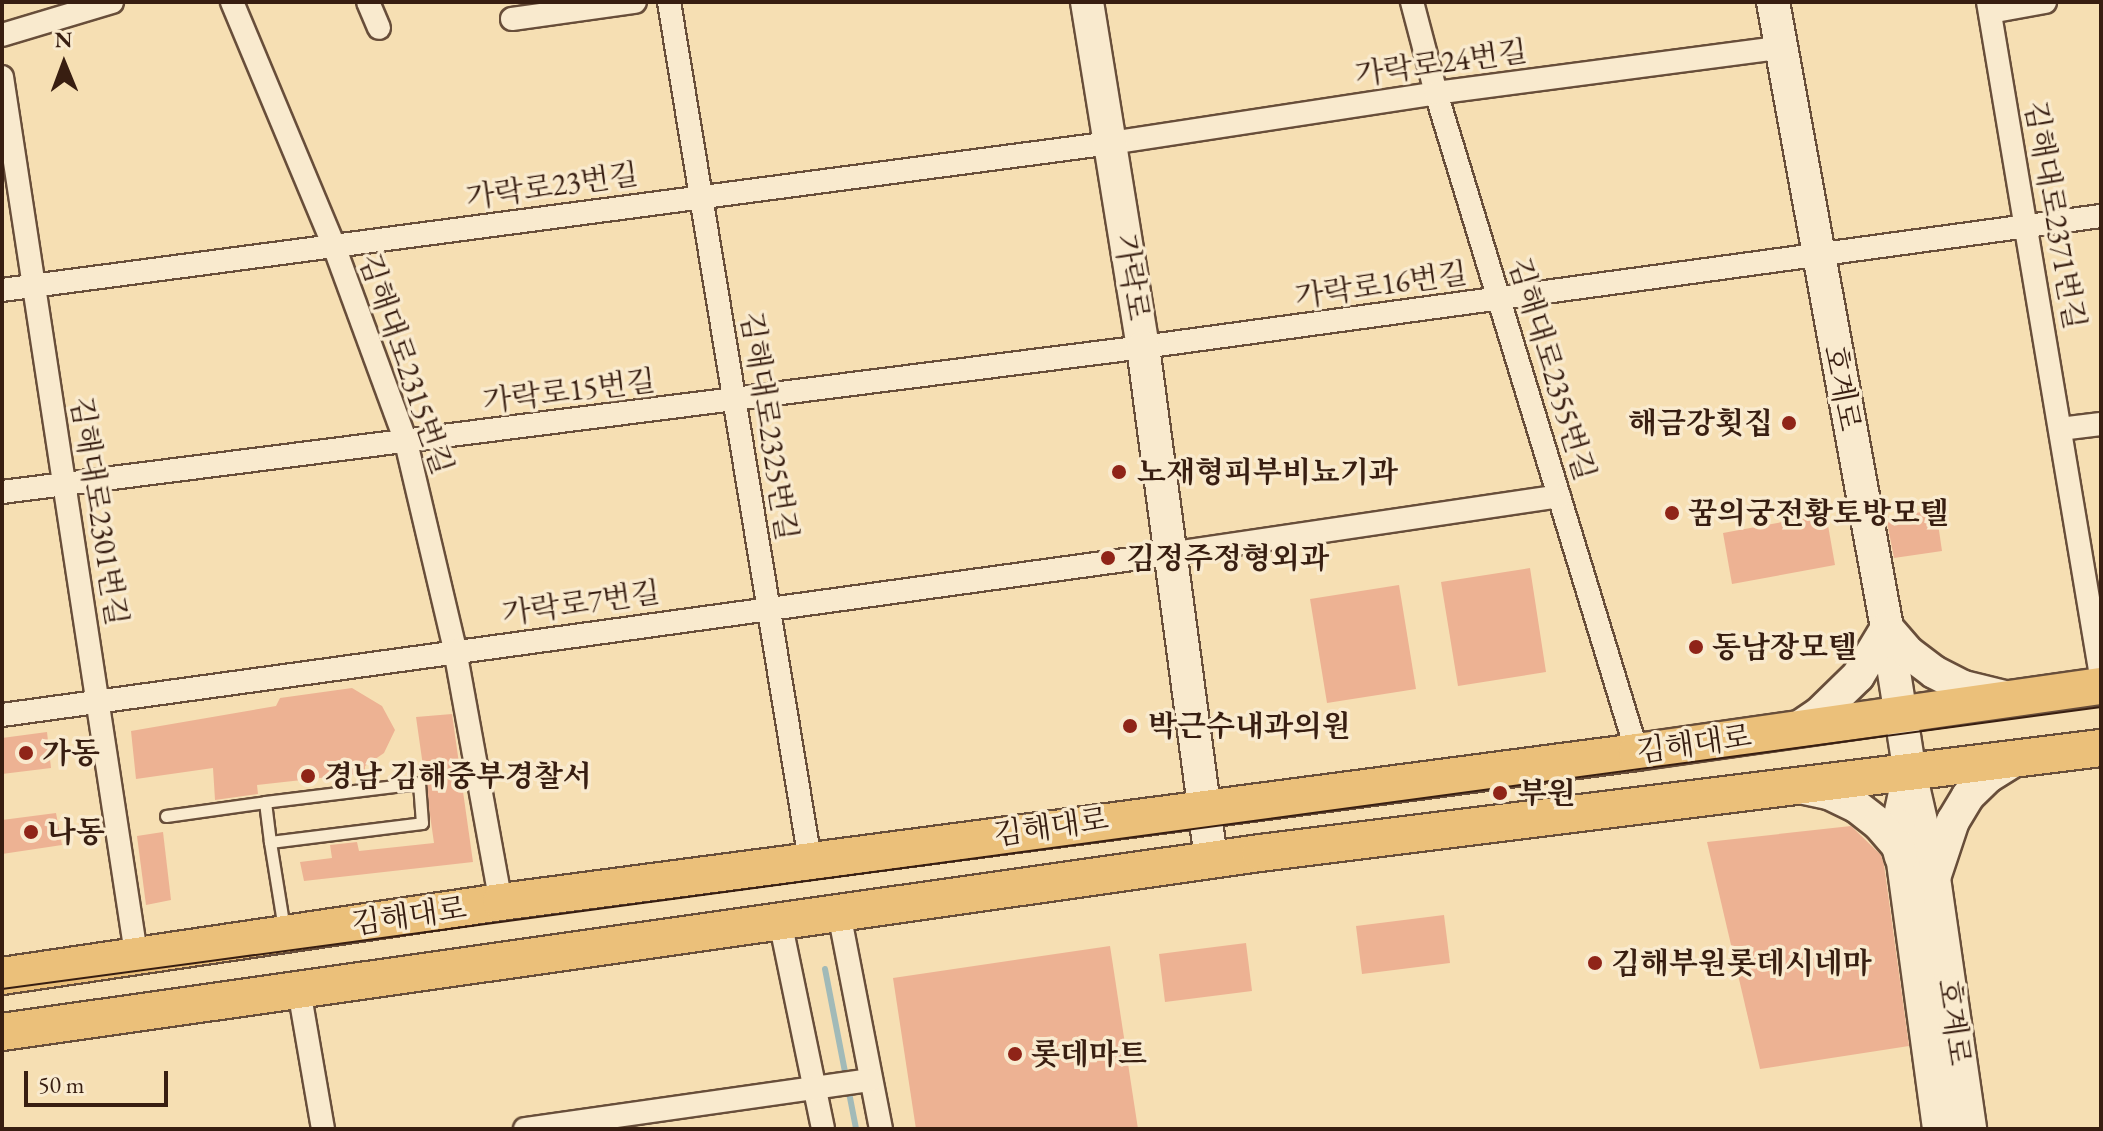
<!DOCTYPE html>
<html>
<head>
<meta charset="utf-8">
<style>
	body { margin:0 }
	#map { position:relative; width:2103px; height:1131px; overflow:hidden; background:#f6dfb3; font-family:"EB Garamond","Noto Serif KR",serif }
	div>[style] { position:absolute }
	.stream>* { height:6px; margin:-3px; padding:0 3px; transform-origin:3px; border-radius:3px; background:#a1bab8 }
	.building>* { inset:0; background:#edb293 }
	.roads { filter:drop-shadow(2px 0 #684e3a) drop-shadow(-2px 0 #684e3a) drop-shadow(0 2px #684e3a) drop-shadow(0 -2px #684e3a) }
	.lane>* { height:11px; margin:-5.5px; padding:0 5.5px; transform-origin:5.5px; border-radius:5.5px; background:#f9eace }
	.street>* { height:22px; margin:-11px; padding:0 11px; transform-origin:11px; border-radius:11px; background:#f9eace }
	.secondary>* { height:32px; margin:-16px; padding:0 16px; transform-origin:16px; border-radius:16px; background:#f9eace }
	.primary>* { height:36px; margin:-18px; padding:0 18px; transform-origin:18px; border-radius:18px; background:#ebc07a }
	.tram>* { height:2px; margin:-1px; padding:0 1px; transform-origin:1px; border-radius:1px; background:#381e11 }
	.dots>* { width:22px; height:22px; translate:-50% -50%; box-sizing:border-box; border:4px solid #f9eace; border-radius:50% }
	span { translate:-50% -50%; white-space:nowrap; text-align:center; line-height:1.15; -webkit-text-stroke:7px #f9eace; paint-order:stroke }
	.street-label { font-size:30px; color:#381e11 }
	.poi-label { font-size:30px; color:#381e11; font-weight:700 }
	.right { translate:-100% -50%; text-align:right }
	.left { translate:0 -50%; text-align:left }
	.frame { position:absolute; inset:0; border:4px solid #381e11; pointer-events:none }
	.north { position:absolute; left:24px; top:24px; width:80px; height:80px; -webkit-text-stroke:6px #f9eace; paint-order:stroke; rotate:359deg; font-size:22px; font-weight:700; line-height:32px; text-align:center; color:#381e11 }
	.north::after { content:''; display:block; margin:auto; width:28px; height:36px; background:#381e11; clip-path:polygon(50% 0,100% 100%,50% 72%,0 100%) }
	.scale { position:absolute; left:24px; top:1071px; width:144px; height:36px; box-sizing:border-box; border:4px solid #381e11; border-top:0; padding-left:10px; font-size:24px; line-height:28px; white-space:nowrap; color:#381e11; -webkit-text-stroke:6px #f9eace; paint-order:stroke }
</style>
</head>
<body>
<div id="map">
	<div class="stream">
		<div style="left:825px;top:969px;width:163px;rotate:79deg"></div>
	</div>
	<div class="building">
		<div style="clip-path:polygon(1936px 510px,1942px 551px,1894px 558px,1886px 517px)"></div>
		<div style="clip-path:polygon(1826px 514px,1835px 565px,1732px 584px,1723px 533px)"></div>
		<div style="clip-path:polygon(1530px 568px,1546px 672px,1458px 686px,1441px 582px)"></div>
		<div style="clip-path:polygon(1399px 585px,1416px 689px,1327px 703px,1310px 599px)"></div>
		<div style="clip-path:polygon(352px 688px,382px 706px,395px 730px,384px 753px,365px 766px,365px 773px,257px 785px,258px 794px,215px 800px,213px 768px,136px 779px,131px 731px,276px 706px,280px 698px)"></div>
		<div style="clip-path:polygon(452px 714px,473px 862px,304px 881px,300px 862px,332px 858px,330px 845px,357px 842px,359px 851px,434px 843px,416px 717px)"></div>
		<div style="clip-path:polygon(47px 732px,51px 768px,2px 774px,2px 738px)"></div>
		<div style="clip-path:polygon(56px 813px,62px 845px,2px 854px,2px 820px)"></div>
		<div style="clip-path:polygon(1851px 826px,1881px 855px,1884px 865px,1909px 1046px,1760px 1069px,1707px 842px)"></div>
		<div style="clip-path:polygon(163px 832px,171px 900px,146px 905px,137px 836px)"></div>
		<div style="clip-path:polygon(1444px 915px,1450px 963px,1362px 974px,1356px 926px)"></div>
		<div style="clip-path:polygon(1246px 943px,1252px 991px,1165px 1002px,1159px 954px)"></div>
		<div style="clip-path:polygon(1110px 946px,1138px 1129px,916px 1129px,893px 978px)"></div>
	</div>
	<div class="roads">
		<div class="lane">
			<div style="left:166px;top:816px;width:100px;rotate:-8deg"></div>
			<div style="left:270px;top:842px;width:153px;rotate:-7.1deg"></div>
			<div style="left:422px;top:823px;width:40px;rotate:-94.3deg"></div>
			<div style="left:419px;top:783px;width:155px;rotate:173deg"></div>
			<div style="left:265px;top:802px;width:40px;rotate:82.9deg"></div>
			<div style="left:270px;top:842px;width:87px;rotate:80.8deg"></div>
		</div>
		<div class="street">
			<div style="left:232px;top:2px;width:264px;rotate:67.3deg"></div>
			<div style="left:334px;top:246px;width:209px;rotate:69.8deg"></div>
			<div style="left:406px;top:442px;width:214px;rotate:76.7deg"></div>
			<div style="left:455px;top:650px;width:256px;rotate:79.7deg"></div>
			<div style="left:368px;top:2px;width:28px;rotate:67deg"></div>
			<div style="left:669px;top:2px;width:870px;rotate:80.67deg"></div>
			<div style="left:1412px;top:2px;width:94px;rotate:75.2deg"></div>
			<div style="left:1436px;top:93px;width:689px;rotate:73.04deg"></div>
			<div style="left:1988px;top:2px;width:683px;rotate:80.48deg"></div>
			<div style="left:1990px;top:12px;width:56px;rotate:-10.3deg"></div>
			<div style="left:512px;top:19px;width:124px;rotate:-7.9deg"></div>
			<div style="left:2px;top:35px;width:115px;rotate:-16.7deg"></div>
			<div style="left:2px;top:77px;width:887px;rotate:81.31deg"></div>
			<div style="left:2px;top:290px;width:1119px;rotate:-7.55deg"></div>
			<div style="left:1111px;top:143px;width:329px;rotate:-8.7deg"></div>
			<div style="left:1436px;top:93px;width:347px;rotate:-7.5deg"></div>
			<div style="left:2060px;top:429px;width:41px;rotate:-7deg"></div>
			<div style="left:2px;top:492px;width:1150px;rotate:-7.24deg"></div>
			<div style="left:1143px;top:347px;width:967px;rotate:-7.79deg"></div>
			<div style="left:2px;top:715px;width:1177px;rotate:-7.86deg"></div>
			<div style="left:1168px;top:554px;width:395px;rotate:-8.4deg"></div>
			<div style="left:839px;top:913px;width:220px;rotate:79deg"></div>
			<div style="left:780px;top:921px;width:212px;rotate:78.3deg"></div>
			<div style="left:299px;top:990px;width:141px;rotate:80.2deg"></div>
			<div style="left:525px;top:1129px;width:349px;rotate:-8.1deg"></div>
		</div>
		<div class="secondary">
			<div style="left:1087px;top:2px;width:350px;rotate:80.8deg"></div>
			<div style="left:1143px;top:347px;width:516px;rotate:82.43deg"></div>
			<div style="left:1773px;top:2px;width:636px;rotate:79.68deg"></div>
			<div style="left:1887px;top:628px;width:147px;rotate:81deg"></div>
			<div style="left:1910px;top:773px;width:108px;rotate:77.1deg"></div>
			<div style="left:1934px;top:878px;width:254px;rotate:81.8deg"></div>
			<div style="left:1795px;top:730px;width:29px;rotate:-34deg"></div>
			<div style="left:1819px;top:714px;width:54px;rotate:-44.3deg"></div>
			<div style="left:1858px;top:676px;width:56px;rotate:-58.9deg"></div>
			<div style="left:1887px;top:628px;width:33px;rotate:49deg"></div>
			<div style="left:1909px;top:653px;width:31px;rotate:37deg"></div>
			<div style="left:1934px;top:672px;width:34px;rotate:27deg"></div>
			<div style="left:1964px;top:687px;width:42px;rotate:13.7deg"></div>
			<div style="left:1907px;top:784px;width:42px;rotate:102.4deg"></div>
			<div style="left:1898px;top:825px;width:307px;rotate:82.3deg"></div>
			<div style="left:1800px;top:787px;width:30px;rotate:12deg"></div>
			<div style="left:1829px;top:793px;width:30px;rotate:26deg"></div>
			<div style="left:1856px;top:806px;width:29px;rotate:38deg"></div>
			<div style="left:1879px;top:824px;width:29px;rotate:49deg"></div>
			<div style="left:1898px;top:846px;width:11px;rotate:75deg"></div>
			<div style="left:1934px;top:878px;width:60px;rotate:-71.6deg"></div>
			<div style="left:1953px;top:821px;width:29px;rotate:-59deg"></div>
			<div style="left:1968px;top:796px;width:29px;rotate:-44deg"></div>
			<div style="left:1989px;top:776px;width:28px;rotate:-32deg"></div>
		</div>
		<div class="primary">
			<div style="left:2px;top:976px;width:504px;rotate:-8.44deg"></div>
			<div style="left:501px;top:902px;width:1146px;rotate:-7.52deg"></div>
			<div style="left:1637px;top:752px;width:469px;rotate:-8.1deg"></div>
			<div style="left:2px;top:1032px;width:1271px;rotate:-8.1deg"></div>
			<div style="left:1260px;top:853px;width:848px;rotate:-7.12deg"></div>
		</div>
	</div>
	<div class="tram">
		<div style="left:2px;top:989px;width:2118px;rotate:-7.65deg"></div>
	</div>
	<div class="dots">
		<div style="left:1789px;top:423px;background:#8f2418"></div>
		<div style="left:1119px;top:472px;background:#8f2418"></div>
		<div style="left:1672px;top:513px;background:#8f2418"></div>
		<div style="left:1108px;top:558px;background:#8f2418"></div>
		<div style="left:1696px;top:647px;background:#8f2418"></div>
		<div style="left:1130px;top:726px;background:#8f2418"></div>
		<div style="left:26px;top:753px;background:#8f2418"></div>
		<div style="left:308px;top:776px;background:#8f2418"></div>
		<div style="left:1500px;top:793px;background:#8f2418"></div>
		<div style="left:31px;top:832px;background:#8f2418"></div>
		<div style="left:1595px;top:963px;background:#8f2418"></div>
		<div style="left:1015px;top:1054px;background:#8f2418"></div>
	</div>
	<div class="street-label">
		<span style="left:1441px;top:63px;rotate:-8deg">가락로24번길</span>
		<span style="left:552px;top:186px;rotate:-8deg">가락로23번길</span>
		<span style="left:2055px;top:215px;rotate:80deg">김해대로2371번길</span>
		<span style="left:1132px;top:277px;rotate:81deg">가락로</span>
		<span style="left:1381px;top:285px;rotate:-8deg">가락로16번길</span>
		<span style="left:406px;top:364px;rotate:71deg">김해대로2315번길</span>
		<span style="left:1552px;top:369px;rotate:73deg">김해대로2355번길</span>
		<span style="left:1842px;top:388px;rotate:79deg">호계로</span>
		<span style="left:569px;top:391px;rotate:-7deg">가락로15번길</span>
		<span style="left:769px;top:426px;rotate:81deg">김해대로2325번길</span>
		<span style="left:99px;top:511px;rotate:81deg">김해대로2301번길</span>
		<span style="left:581px;top:603px;rotate:-8deg">가락로7번길</span>
		<span style="left:1694px;top:744px;rotate:-8deg">김해대로</span>
		<span style="left:1051px;top:827px;rotate:-8deg">김해대로</span>
		<span style="left:409px;top:916px;rotate:-8deg">김해대로</span>
		<span style="left:1954px;top:1022px;rotate:82deg">호계로</span>
	</div>
	<div class="poi-label">
		<span class="right" style="left:1773px;top:423px">해금강횟집</span>
		<span class="left" style="left:1137px;top:472px">노재형피부비뇨기과</span>
		<span class="left" style="left:1688px;top:513px">꿈의궁전황토방모텔</span>
		<span class="left" style="left:1126px;top:558px">김정주정형외과</span>
		<span class="left" style="left:1712px;top:647px">동남장모텔</span>
		<span class="left" style="left:1148px;top:726px">박근수내과의원</span>
		<span class="left" style="left:42px;top:753px">가동</span>
		<span class="left" style="left:324px;top:776px">경남 김해중부경찰서</span>
		<span class="left" style="left:1518px;top:793px">부원</span>
		<span class="left" style="left:47px;top:832px">나동</span>
		<span class="left" style="left:1611px;top:963px">김해부원롯데시네마</span>
		<span class="left" style="left:1031px;top:1054px">롯데마트</span>
	</div>
	<div class="frame"></div>
	<div class="north">N</div>
	<div class="scale">50 m</div>
</div>
</body>
</html>
